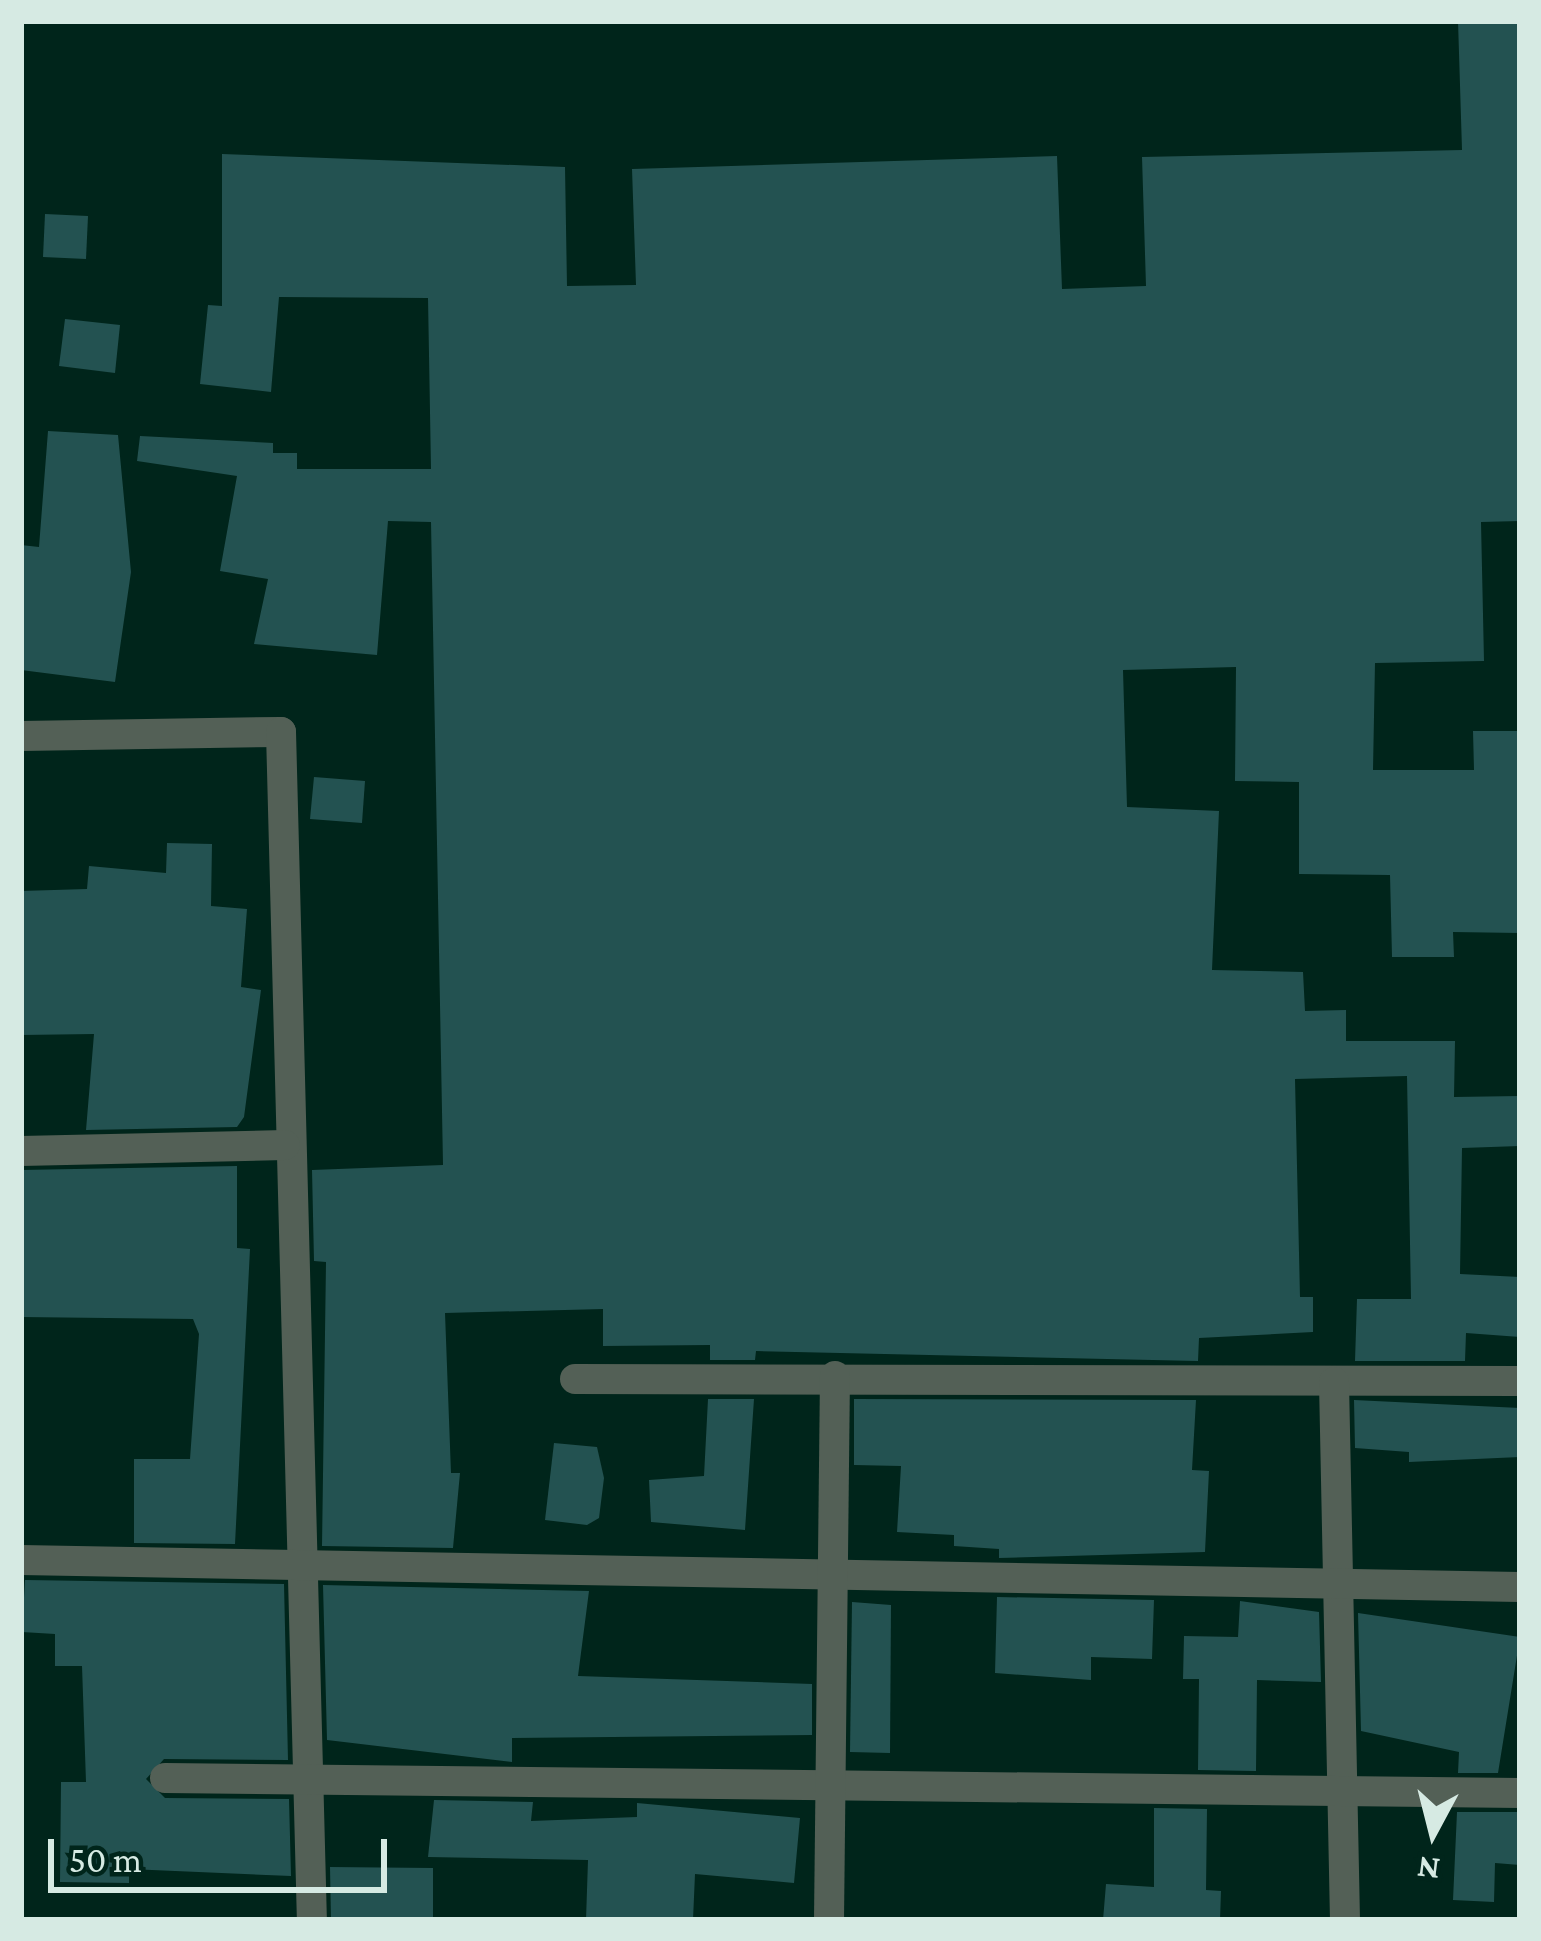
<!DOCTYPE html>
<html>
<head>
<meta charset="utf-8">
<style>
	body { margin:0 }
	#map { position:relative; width:1541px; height:1941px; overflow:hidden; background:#00251b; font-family:"Crimson Pro",serif }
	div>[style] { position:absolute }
	.building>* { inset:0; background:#235251 }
	.street>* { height:30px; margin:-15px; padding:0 15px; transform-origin:15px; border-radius:15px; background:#536056 }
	span { translate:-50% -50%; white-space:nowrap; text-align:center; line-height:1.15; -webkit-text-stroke:12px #00251b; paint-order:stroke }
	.frame { position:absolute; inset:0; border:24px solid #d6eae3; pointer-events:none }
	.north { position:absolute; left:1373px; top:1773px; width:120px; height:120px; -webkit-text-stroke:9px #00251b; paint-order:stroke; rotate:187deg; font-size:33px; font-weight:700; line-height:48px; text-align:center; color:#d6eae3 }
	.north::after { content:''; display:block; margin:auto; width:42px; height:54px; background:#d6eae3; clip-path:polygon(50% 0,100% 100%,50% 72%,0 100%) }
	.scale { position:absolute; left:48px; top:1839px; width:339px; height:54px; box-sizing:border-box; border:6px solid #d6eae3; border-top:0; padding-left:15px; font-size:36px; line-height:42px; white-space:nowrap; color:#d6eae3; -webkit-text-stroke:9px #00251b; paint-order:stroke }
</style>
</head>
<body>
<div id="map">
	<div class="building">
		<div style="clip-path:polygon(1458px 21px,1520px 21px,1520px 521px,1481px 522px,1484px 661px,1375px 663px,1373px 770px,1474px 770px,1473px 731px,1520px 731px,1520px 933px,1453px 932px,1454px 957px,1392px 957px,1390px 875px,1299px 874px,1299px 782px,1235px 781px,1236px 667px,1123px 670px,1127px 807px,1219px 811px,1212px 970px,1303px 972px,1305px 1011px,1346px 1010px,1346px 1041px,1455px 1041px,1454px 1097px,1520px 1096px,1520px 1146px,1462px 1148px,1460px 1274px,1520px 1277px,1520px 1337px,1466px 1333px,1465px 1361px,1355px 1361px,1357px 1299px,1411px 1299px,1407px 1076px,1295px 1079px,1300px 1297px,1313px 1297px,1313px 1332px,1199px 1338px,1198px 1361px,756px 1351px,755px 1360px,710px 1360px,710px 1345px,603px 1346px,603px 1309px,445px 1313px,451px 1473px,460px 1473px,453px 1548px,322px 1546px,326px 1262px,314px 1261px,312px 1170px,443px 1165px,431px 522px,388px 521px,377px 655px,254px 644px,268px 579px,220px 571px,237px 476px,137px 461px,140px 436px,273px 443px,273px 453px,297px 453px,297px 469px,431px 469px,428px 298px,279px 297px,271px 392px,200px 384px,208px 305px,222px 306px,222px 154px,565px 167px,567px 286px,636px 285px,632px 169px,1057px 156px,1062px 289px,1146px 286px,1142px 157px,1462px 150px)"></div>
		<div style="clip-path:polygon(45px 214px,88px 216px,86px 259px,43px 257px)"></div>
		<div style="clip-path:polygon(65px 319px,120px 325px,115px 373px,59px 366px)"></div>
		<div style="clip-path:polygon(48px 431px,118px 435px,131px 572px,115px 682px,21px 670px,21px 545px,39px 547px)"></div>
		<div style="clip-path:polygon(314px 777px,365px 781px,362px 823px,310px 819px)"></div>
		<div style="clip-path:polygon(167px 843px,212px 844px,211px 906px,247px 909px,241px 987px,261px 990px,244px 1117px,237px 1127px,86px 1130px,94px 1034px,21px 1035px,21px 891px,87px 889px,89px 866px,166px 873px)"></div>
		<div style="clip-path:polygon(237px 1166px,237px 1248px,250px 1249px,235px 1544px,134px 1543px,134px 1459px,190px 1459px,199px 1334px,193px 1319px,21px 1317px,21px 1170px)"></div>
		<div style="clip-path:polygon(708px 1399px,754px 1399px,745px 1530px,651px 1522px,649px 1480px,704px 1476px)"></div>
		<div style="clip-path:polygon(854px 1399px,1196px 1400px,1192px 1470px,1209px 1471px,1205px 1552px,999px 1558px,999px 1549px,954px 1546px,954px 1535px,897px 1532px,901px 1466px,854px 1465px)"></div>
		<div style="clip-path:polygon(1354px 1400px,1520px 1408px,1520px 1457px,1409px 1462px,1409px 1452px,1355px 1448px)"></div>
		<div style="clip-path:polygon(554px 1443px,597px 1447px,604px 1478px,599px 1518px,587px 1525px,545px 1520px)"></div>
		<div style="clip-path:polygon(25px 1580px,284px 1584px,288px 1760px,164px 1759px,146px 1779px,165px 1798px,289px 1799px,291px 1876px,129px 1869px,129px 1883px,60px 1882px,61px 1782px,86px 1782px,82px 1666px,55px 1666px,55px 1634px,22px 1632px)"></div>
		<div style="clip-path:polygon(323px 1585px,589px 1591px,578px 1676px,812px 1684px,812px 1735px,512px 1738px,512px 1762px,327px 1740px)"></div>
		<div style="clip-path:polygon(997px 1597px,1154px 1600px,1152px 1659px,1091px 1657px,1091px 1680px,995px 1673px)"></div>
		<div style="clip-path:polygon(1240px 1601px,1319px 1612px,1321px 1682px,1257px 1680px,1256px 1771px,1198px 1770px,1199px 1679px,1183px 1679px,1184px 1636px,1238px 1637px)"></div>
		<div style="clip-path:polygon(852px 1602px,891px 1605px,890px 1753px,850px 1752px)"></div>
		<div style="clip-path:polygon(1358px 1613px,1520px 1637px,1498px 1773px,1458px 1773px,1459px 1752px,1361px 1731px)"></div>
		<div style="clip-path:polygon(434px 1800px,533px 1802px,531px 1821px,637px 1817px,637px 1803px,800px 1818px,794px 1883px,695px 1874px,693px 1920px,586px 1920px,588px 1860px,428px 1857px)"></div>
		<div style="clip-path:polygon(1154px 1808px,1207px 1809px,1206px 1890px,1221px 1891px,1220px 1920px,1103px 1920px,1106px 1884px,1154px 1887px)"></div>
		<div style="clip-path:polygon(1457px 1812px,1520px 1812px,1520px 1865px,1495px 1863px,1494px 1902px,1453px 1900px)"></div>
		<div style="clip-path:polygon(330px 1867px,433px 1868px,433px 1920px,331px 1920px)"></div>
	</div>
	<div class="street">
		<div style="left:21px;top:736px;width:260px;rotate:-0.9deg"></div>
		<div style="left:281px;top:732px;width:1188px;rotate:88.51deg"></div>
		<div style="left:21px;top:1151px;width:264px;rotate:-1.3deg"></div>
		<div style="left:575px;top:1379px;width:945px;rotate:0.12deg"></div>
		<div style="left:1334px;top:1382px;width:538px;rotate:88.83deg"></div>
		<div style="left:21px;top:1560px;width:1499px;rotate:1.03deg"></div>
		<div style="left:165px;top:1778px;width:1355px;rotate:0.63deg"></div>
		<div style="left:829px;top:1920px;width:544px;rotate:-89.37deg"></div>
	</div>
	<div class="frame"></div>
	<div class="north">N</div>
	<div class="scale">50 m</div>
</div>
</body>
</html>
